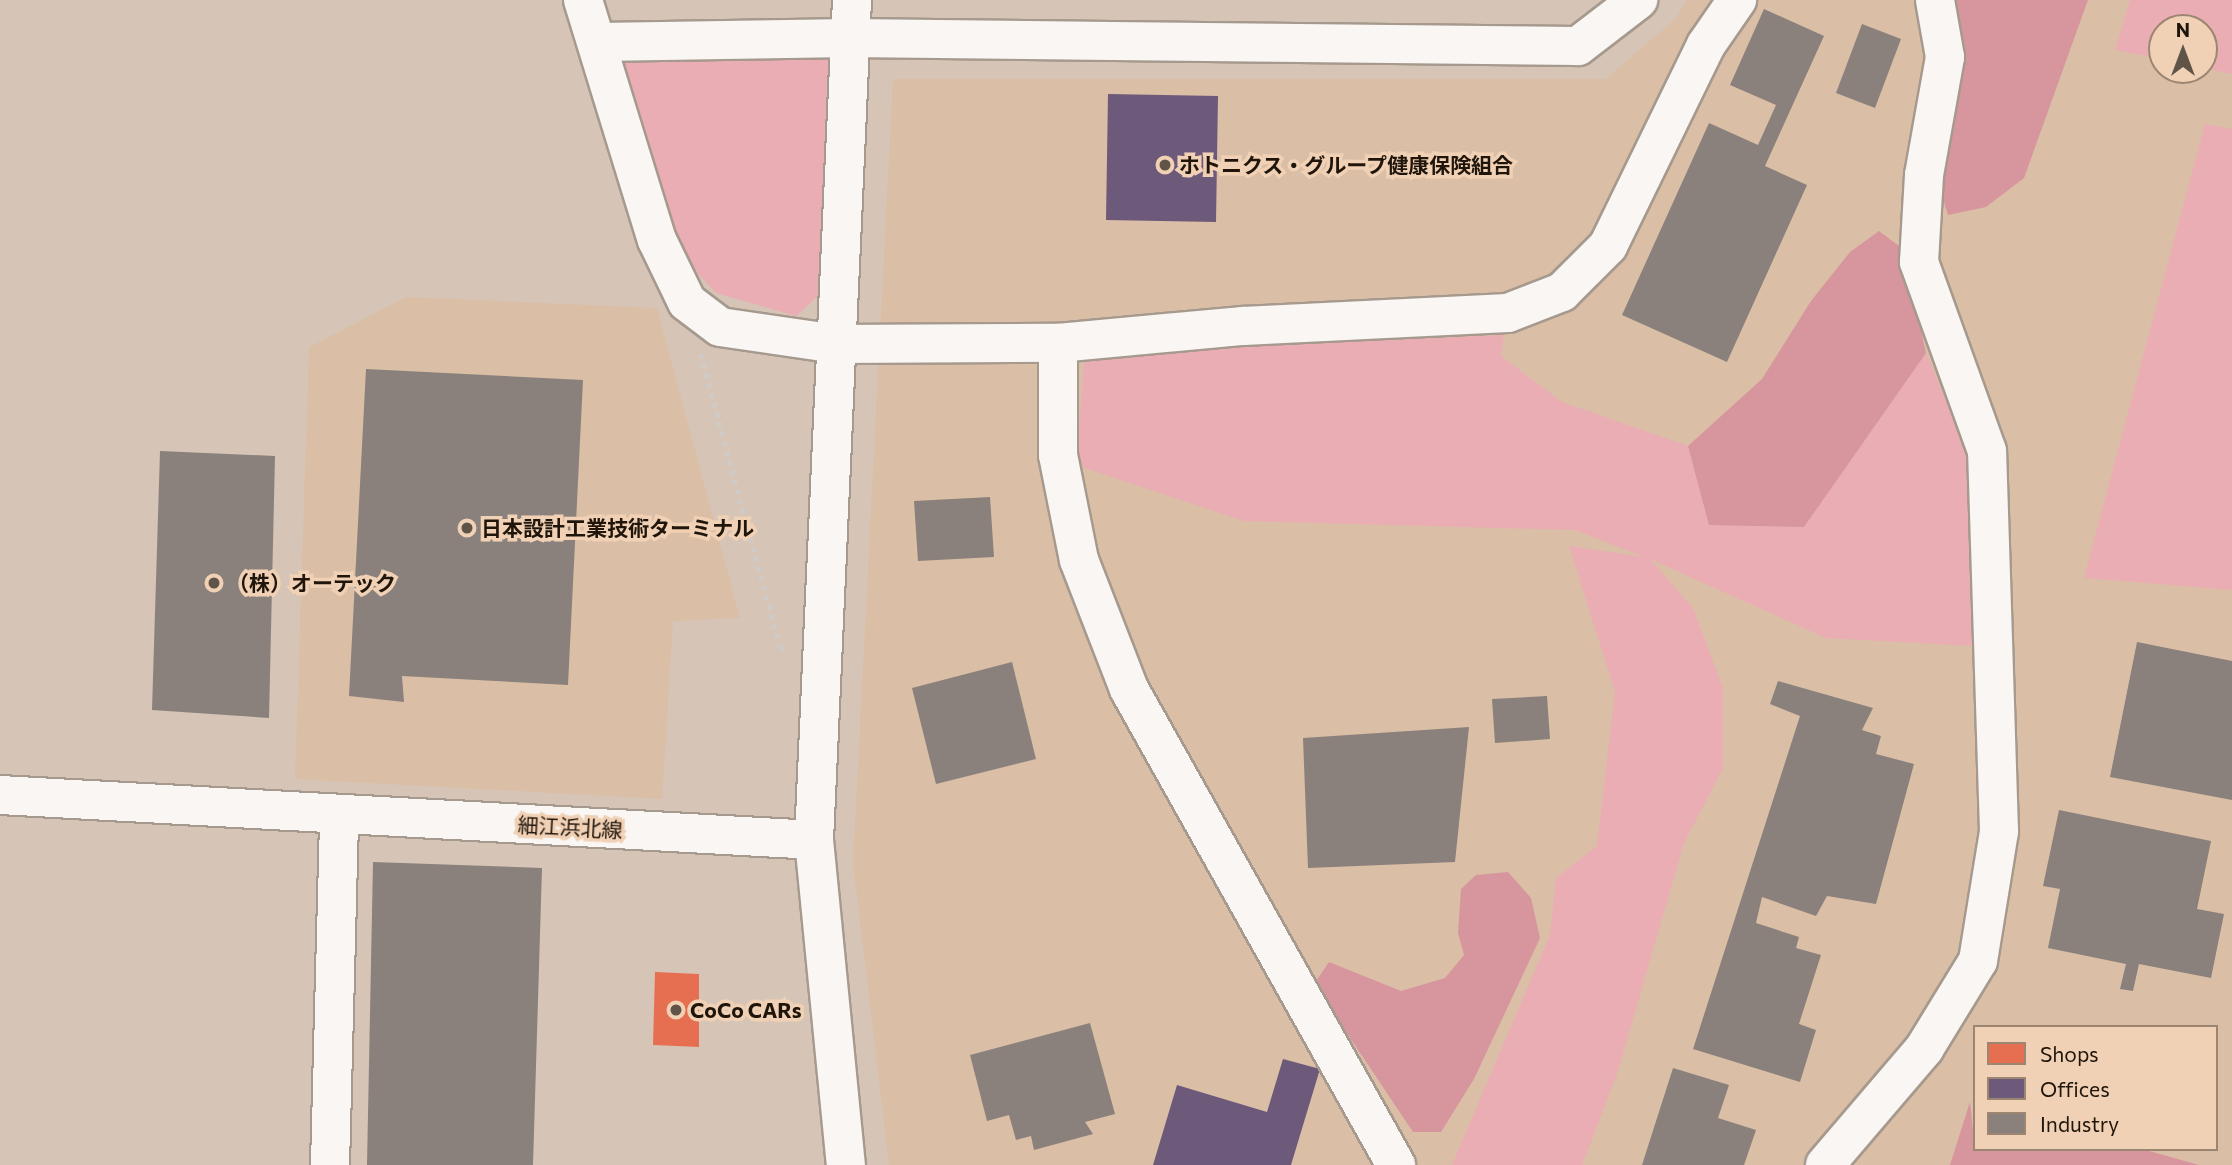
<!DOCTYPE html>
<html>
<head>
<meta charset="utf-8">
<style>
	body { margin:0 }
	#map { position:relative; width:2232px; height:1165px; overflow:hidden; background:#d6c5b6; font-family:Commissioner,"Noto Sans JP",sans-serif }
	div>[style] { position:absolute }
	.built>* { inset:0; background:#dabea6 }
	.green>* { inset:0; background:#eaadb4 }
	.forest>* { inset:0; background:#d7959e }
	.shops>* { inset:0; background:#e76f51 }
	.offices>* { inset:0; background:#6d597a }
	.industry>* { inset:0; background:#8a817c }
	.path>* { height:4.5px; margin-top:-2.25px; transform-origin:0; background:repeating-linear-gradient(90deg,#cfcac6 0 5px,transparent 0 10px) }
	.roads { filter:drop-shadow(2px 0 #a6998d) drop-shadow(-2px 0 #a6998d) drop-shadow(0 2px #a6998d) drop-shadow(0 -2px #a6998d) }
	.minor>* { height:38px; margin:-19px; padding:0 19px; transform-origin:19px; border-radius:19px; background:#f9f6f4 }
	.major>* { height:38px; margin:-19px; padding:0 19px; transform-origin:19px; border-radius:19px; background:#f9f6f4 }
	.dots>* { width:19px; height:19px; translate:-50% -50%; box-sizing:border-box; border:4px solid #f0d1b5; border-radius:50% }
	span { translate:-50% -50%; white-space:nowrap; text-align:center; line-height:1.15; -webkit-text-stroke:7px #f0d1b5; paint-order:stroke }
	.poi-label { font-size:21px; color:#20150b; font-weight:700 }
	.left { translate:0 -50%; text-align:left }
	.street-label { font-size:21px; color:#20150b }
	.legend { position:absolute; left:1973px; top:1025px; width:245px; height:126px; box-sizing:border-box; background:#f0d1b5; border:2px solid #9d8671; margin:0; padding:9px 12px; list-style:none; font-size:21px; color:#20150b }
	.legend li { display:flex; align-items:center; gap:14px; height:35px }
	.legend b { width:35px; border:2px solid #9d8671 }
	.north { position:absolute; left:2148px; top:14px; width:70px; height:70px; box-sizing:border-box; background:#f0d1b5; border:2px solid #9d8671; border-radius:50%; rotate:0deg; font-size:19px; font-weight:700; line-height:28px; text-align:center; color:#20150b }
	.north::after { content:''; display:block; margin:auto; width:24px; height:32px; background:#605347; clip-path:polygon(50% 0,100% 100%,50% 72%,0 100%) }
</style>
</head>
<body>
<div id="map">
	<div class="built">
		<div style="clip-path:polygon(evenodd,1687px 0,2232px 0,2232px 1165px,889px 1165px,853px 863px,893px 79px,1606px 79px,1676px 18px,1687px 0,2162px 28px,2204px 28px,2204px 70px,2162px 70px,2162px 28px,1687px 0,1975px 1027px,2216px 1027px,2216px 1149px,1975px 1149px,1975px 1027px)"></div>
		<div style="clip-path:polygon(407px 297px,657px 308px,740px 618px,673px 621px,662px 799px,295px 779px,309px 347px)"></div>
	</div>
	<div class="green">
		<div style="clip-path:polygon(2130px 0,2232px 0,2232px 74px,2204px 68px,2204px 28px,2162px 28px,2162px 59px,2115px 50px)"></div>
		<div style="clip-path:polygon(833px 57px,827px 288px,796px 316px,716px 293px,677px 252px,623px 60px)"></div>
		<div style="clip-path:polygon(2205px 124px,2232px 129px,2232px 590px,2084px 578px)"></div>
		<div style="clip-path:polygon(1504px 335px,1501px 356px,1562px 402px,1688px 446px,1709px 525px,1804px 527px,1926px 353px,1992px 510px,1974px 646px,1826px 638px,1650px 559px,1693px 608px,1723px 688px,1723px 768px,1684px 843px,1617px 1074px,1582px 1165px,1452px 1165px,1550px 935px,1556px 878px,1597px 846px,1615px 692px,1569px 546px,1644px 557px,1575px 530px,1244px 521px,1076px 465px,1085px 353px)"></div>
	</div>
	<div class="forest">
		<div style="clip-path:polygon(1956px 0,2088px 0,2024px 178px,1986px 207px,1948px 215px,1928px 151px)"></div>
		<div style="clip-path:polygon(1879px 231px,1903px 249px,1926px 353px,1804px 527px,1709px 525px,1688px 446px,1762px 379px,1811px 301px,1850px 252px)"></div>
		<div style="clip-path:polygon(1508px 872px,1531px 898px,1540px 938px,1474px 1079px,1441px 1132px,1413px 1132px,1314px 984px,1329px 962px,1401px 991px,1445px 978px,1464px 955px,1458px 933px,1461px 889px,1476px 875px)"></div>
		<div style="clip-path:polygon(1970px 1102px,1975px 1149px,2142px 1149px,2199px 1165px,1950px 1165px)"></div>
	</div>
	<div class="shops">
		<div style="clip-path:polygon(655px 972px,699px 974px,699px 1047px,653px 1045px)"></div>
	</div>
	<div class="offices">
		<div style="clip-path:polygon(1108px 94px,1218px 96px,1216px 222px,1106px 220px)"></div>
		<div style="clip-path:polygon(1283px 1059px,1320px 1069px,1291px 1165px,1153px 1165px,1177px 1085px,1267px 1112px)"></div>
	</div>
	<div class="industry">
		<div style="clip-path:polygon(1764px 9px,1824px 36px,1765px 166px,1807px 185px,1727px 362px,1622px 315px,1709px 123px,1758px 145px,1776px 105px,1730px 85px)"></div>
		<div style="clip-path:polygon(1862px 24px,1901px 39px,1875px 108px,1836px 93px)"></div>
		<div style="clip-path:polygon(366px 369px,583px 380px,568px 685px,402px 676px,404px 702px,349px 696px)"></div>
		<div style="clip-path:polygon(160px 451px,275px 456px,269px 718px,152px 710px)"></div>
		<div style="clip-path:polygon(990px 497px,994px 557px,918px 561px,914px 501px)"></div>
		<div style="clip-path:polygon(2137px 642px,2232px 661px,2232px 800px,2110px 777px)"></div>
		<div style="clip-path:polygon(1012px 662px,1036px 759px,936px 784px,912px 688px)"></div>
		<div style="clip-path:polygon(1778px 681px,1873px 708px,1862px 730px,1881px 736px,1876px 754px,1914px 764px,1876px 904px,1827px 896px,1816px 916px,1762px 897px,1756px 923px,1799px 937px,1796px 948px,1821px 955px,1799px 1024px,1816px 1030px,1800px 1082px,1693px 1049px,1800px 716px,1770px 704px)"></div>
		<div style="clip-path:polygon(1547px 696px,1550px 739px,1495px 743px,1492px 699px)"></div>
		<div style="clip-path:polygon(1469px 727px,1455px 862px,1308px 868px,1303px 738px)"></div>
		<div style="clip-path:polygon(2059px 810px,2211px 841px,2197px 909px,2224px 914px,2211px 978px,2139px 964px,2133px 991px,2120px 989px,2126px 964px,2048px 948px,2060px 889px,2043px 886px)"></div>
		<div style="clip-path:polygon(373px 862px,542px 868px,533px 1165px,367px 1165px)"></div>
		<div style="clip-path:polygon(1090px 1023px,1115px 1114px,1085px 1122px,1093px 1134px,1034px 1150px,1031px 1136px,1016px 1140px,1009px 1115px,987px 1121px,970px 1055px)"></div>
		<div style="clip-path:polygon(1673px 1068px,1729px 1085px,1718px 1118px,1756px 1130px,1744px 1165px,1642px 1165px)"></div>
	</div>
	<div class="path">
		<div style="left:701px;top:354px;width:302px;rotate:74.9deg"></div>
		<div style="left:780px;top:646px;width:10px;rotate:24deg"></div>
	</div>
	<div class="roads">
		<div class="minor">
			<div style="left:583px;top:0;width:251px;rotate:72.9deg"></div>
			<div style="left:657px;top:240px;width:69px;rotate:64.2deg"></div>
			<div style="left:687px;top:302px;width:41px;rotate:37.1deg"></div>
			<div style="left:720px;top:327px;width:118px;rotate:8.3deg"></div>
			<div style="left:837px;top:344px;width:221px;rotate:-0.3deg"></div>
			<div style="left:1058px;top:343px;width:186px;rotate:-5.3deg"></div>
			<div style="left:1243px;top:326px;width:265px;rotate:-2.8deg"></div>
			<div style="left:1508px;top:313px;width:58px;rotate:-21.3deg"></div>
			<div style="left:1562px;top:292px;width:65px;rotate:-45deg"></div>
			<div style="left:1608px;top:246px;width:224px;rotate:-64deg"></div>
			<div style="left:1706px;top:45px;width:55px;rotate:-55.4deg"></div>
			<div style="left:599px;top:42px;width:251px;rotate:-0.9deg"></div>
			<div style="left:850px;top:38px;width:728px;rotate:0.63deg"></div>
			<div style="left:1578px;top:46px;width:76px;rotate:-37.5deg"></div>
			<div style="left:1058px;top:343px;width:112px;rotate:90deg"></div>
			<div style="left:1058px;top:455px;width:107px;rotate:78.7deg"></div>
			<div style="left:1079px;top:560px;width:138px;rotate:68.8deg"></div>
			<div style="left:1129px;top:689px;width:546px;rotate:60.71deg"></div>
			<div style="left:814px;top:840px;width:841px;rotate:-87.41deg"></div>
			<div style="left:330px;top:1165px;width:351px;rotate:-88.5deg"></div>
			<div style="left:1825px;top:1165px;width:153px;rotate:-49.5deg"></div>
			<div style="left:1924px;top:1049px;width:103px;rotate:-58.5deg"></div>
			<div style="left:1978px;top:961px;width:132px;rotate:-80.8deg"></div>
			<div style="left:1999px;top:831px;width:380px;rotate:-91.8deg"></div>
			<div style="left:1987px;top:451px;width:201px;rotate:-109.8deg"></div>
			<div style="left:1919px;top:262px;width:87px;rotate:-86.7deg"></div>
			<div style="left:1924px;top:175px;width:120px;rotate:-79.9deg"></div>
			<div style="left:1945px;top:57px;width:58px;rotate:-100deg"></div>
		</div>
		<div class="major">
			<div style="left:0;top:795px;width:815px;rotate:3.16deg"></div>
			<div style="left:814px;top:840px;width:327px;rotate:84.4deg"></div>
		</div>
	</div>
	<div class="dots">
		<div style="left:1165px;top:165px;background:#605347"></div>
		<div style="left:467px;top:528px;background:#605347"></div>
		<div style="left:214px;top:583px;background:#605347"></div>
		<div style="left:676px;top:1010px;background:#605347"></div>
	</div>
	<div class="poi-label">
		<span class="left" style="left:1179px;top:165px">ホトニクス・グループ健康保険組合</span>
		<span class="left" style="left:481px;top:528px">日本設計工業技術ターミナル</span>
		<span class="left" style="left:228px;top:583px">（株）オーテック</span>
		<span class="left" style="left:690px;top:1010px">CoCo CARs</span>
	</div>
	<div class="street-label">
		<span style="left:570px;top:827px;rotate:3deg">細江浜北線</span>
	</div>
	<ul class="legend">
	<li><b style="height:19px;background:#e76f51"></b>Shops</li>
	<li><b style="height:19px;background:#6d597a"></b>Offices</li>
	<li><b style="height:19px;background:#8a817c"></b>Industry</li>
	</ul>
	<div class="north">N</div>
</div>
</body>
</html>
